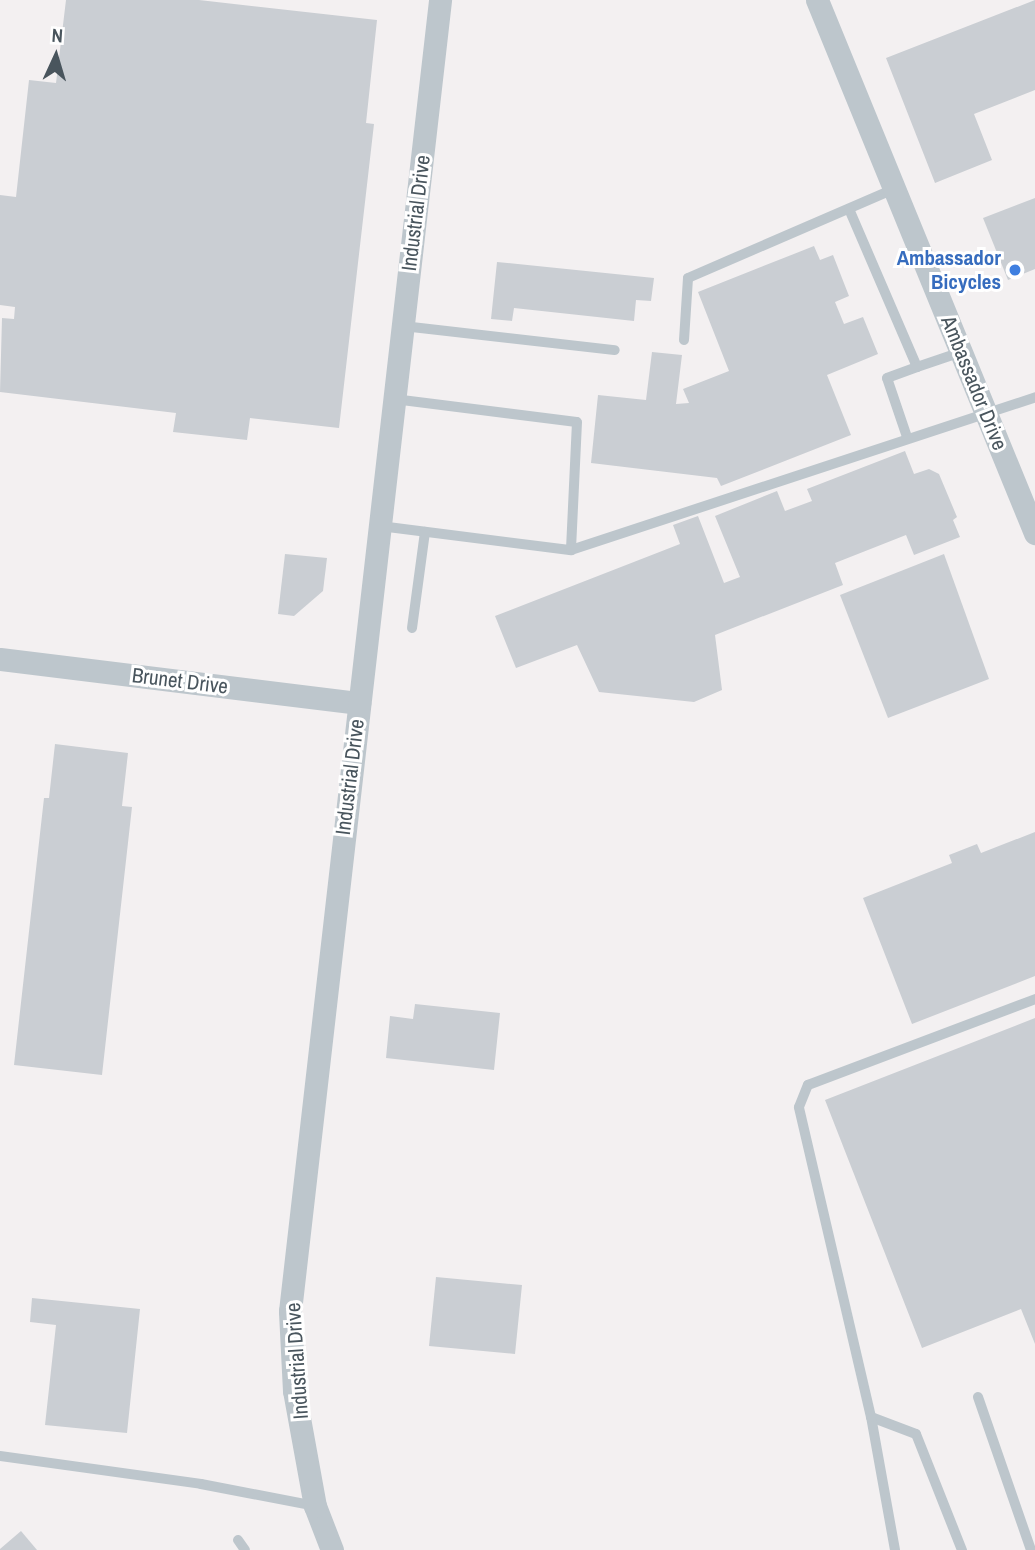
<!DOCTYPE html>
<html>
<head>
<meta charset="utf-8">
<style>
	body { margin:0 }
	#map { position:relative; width:1035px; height:1550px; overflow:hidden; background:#f3f0f1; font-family:"Archivo Narrow",sans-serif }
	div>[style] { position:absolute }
	.building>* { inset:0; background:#caced3 }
	.lane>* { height:10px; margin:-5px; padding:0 5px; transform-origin:5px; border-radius:5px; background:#bdc6cc }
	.street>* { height:23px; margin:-11.5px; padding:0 11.5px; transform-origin:11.5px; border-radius:11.5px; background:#bdc6cc }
	.dots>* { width:19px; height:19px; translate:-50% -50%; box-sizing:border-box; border:4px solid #fff; border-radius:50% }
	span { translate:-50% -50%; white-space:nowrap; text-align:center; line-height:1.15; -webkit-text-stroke:6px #fff; paint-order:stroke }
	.street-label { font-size:21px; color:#49555d }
	.shop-label { font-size:21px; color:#366cbe; font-weight:700 }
	.right { translate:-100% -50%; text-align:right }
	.north { position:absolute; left:21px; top:21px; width:70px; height:70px; -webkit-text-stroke:5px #fff; paint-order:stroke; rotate:4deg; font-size:19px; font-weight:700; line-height:28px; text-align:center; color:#49555d }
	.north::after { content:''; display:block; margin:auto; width:24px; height:32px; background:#49555d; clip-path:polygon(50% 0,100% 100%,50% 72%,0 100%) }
</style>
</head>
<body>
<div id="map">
	<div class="building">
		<div style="clip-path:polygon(66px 0,199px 0,377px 20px,366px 123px,374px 124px,339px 428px,250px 418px,247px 440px,173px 432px,176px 413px,0 392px,2px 318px,14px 319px,15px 307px,0 305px,0 195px,16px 197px,29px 80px,56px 83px)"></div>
		<div style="clip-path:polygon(1035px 0,1035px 90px,974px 114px,992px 160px,935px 183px,886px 58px)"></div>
		<div style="clip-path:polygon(1035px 198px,1035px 269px,1008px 280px,983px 218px)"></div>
		<div style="clip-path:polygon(814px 246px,820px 260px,833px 255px,849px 296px,835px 302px,844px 324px,863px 317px,878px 354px,827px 375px,851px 435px,721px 486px,717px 478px,591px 463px,598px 395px,646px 400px,652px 352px,682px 355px,676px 404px,689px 403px,683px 389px,729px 371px,698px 292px)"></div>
		<div style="clip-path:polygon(497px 262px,654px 278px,651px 301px,636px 300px,634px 321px,514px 308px,512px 321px,491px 319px)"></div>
		<div style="clip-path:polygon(905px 451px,914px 474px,929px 469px,939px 474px,957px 517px,953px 520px,960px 537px,914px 555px,906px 535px,835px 563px,843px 585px,715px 635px,722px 690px,694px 702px,599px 692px,577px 645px,516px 668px,495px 616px,680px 544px,673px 525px,698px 516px,724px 583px,740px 577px,715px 516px,777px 491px,785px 511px,812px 501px,807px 489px)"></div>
		<div style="clip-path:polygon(285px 554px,327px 558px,323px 591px,294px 616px,278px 614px)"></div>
		<div style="clip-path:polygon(944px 554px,989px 679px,888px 718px,840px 595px)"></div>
		<div style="clip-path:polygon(55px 744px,128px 753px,122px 806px,132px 807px,102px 1075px,14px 1065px,44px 798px,49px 798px)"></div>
		<div style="clip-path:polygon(1035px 832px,1035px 976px,912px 1024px,863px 898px,952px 863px,949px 855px,977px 844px,981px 853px)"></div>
		<div style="clip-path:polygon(415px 1004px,500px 1013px,494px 1070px,386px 1058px,390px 1016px,413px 1019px)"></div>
		<div style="clip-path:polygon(1035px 1018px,1035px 1344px,1021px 1309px,922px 1348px,825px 1100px)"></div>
		<div style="clip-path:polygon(436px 1277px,522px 1285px,515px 1354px,429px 1346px)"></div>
		<div style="clip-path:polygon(32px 1298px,140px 1309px,127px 1433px,45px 1425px,56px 1325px,30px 1322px)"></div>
		<div style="clip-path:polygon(21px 1531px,37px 1550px,0 1550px,0 1549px)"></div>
	</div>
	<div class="lane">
		<div style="left:849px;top:209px;width:172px;rotate:66.7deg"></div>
		<div style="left:917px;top:367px;width:46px;rotate:-18.8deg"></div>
		<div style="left:403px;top:326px;width:213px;rotate:6.5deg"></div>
		<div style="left:684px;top:340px;width:62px;rotate:-86.3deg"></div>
		<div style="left:688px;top:278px;width:224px;rotate:-23.4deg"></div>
		<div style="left:394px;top:399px;width:184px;rotate:7.2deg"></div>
		<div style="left:577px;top:422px;width:128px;rotate:92.7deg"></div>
		<div style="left:907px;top:437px;width:62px;rotate:-108.7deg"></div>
		<div style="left:887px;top:378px;width:32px;rotate:-20deg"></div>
		<div style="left:380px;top:526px;width:193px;rotate:7.2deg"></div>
		<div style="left:571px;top:550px;width:489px;rotate:-18.2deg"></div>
		<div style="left:412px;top:628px;width:97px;rotate:-82.3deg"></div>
		<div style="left:978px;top:1397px;width:162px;rotate:70.9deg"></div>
		<div style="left:871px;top:1417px;width:48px;rotate:20.7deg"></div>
		<div style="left:916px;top:1434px;width:125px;rotate:68.4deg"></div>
		<div style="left:0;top:1456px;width:203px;rotate:7.9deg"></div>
		<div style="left:201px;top:1484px;width:116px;rotate:10.9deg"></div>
		<div style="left:238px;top:1540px;width:12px;rotate:55deg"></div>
		<div style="left:895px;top:1550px;width:135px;rotate:-100.2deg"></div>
		<div style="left:871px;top:1417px;width:318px;rotate:-103.1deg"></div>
		<div style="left:799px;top:1107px;width:24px;rotate:-68deg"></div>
		<div style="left:808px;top:1085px;width:243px;rotate:-20.7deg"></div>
	</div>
	<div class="street">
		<div style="left:817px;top:0;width:576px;rotate:67.76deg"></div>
		<div style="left:0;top:659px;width:362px;rotate:7deg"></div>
		<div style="left:332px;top:1550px;width:47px;rotate:-111.1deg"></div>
		<div style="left:315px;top:1506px;width:117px;rotate:-100.3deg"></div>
		<div style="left:294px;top:1391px;width:80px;rotate:-92.9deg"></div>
		<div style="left:290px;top:1311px;width:1320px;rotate:-83.47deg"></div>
	</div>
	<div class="dots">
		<div style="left:1015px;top:270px;background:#3f7fe0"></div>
	</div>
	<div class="street-label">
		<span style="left:416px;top:213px;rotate:-83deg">Industrial Drive</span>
		<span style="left:974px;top:383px;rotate:68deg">Ambassador Drive</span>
		<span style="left:180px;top:681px;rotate:7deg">Brunet Drive</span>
		<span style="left:350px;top:777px;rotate:-83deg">Industrial Drive</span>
		<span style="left:297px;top:1361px;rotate:-94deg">Industrial Drive</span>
	</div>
	<div class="shop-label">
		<span class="right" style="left:1001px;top:270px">Ambassador<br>Bicycles</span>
	</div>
	<div class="north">N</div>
</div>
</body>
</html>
